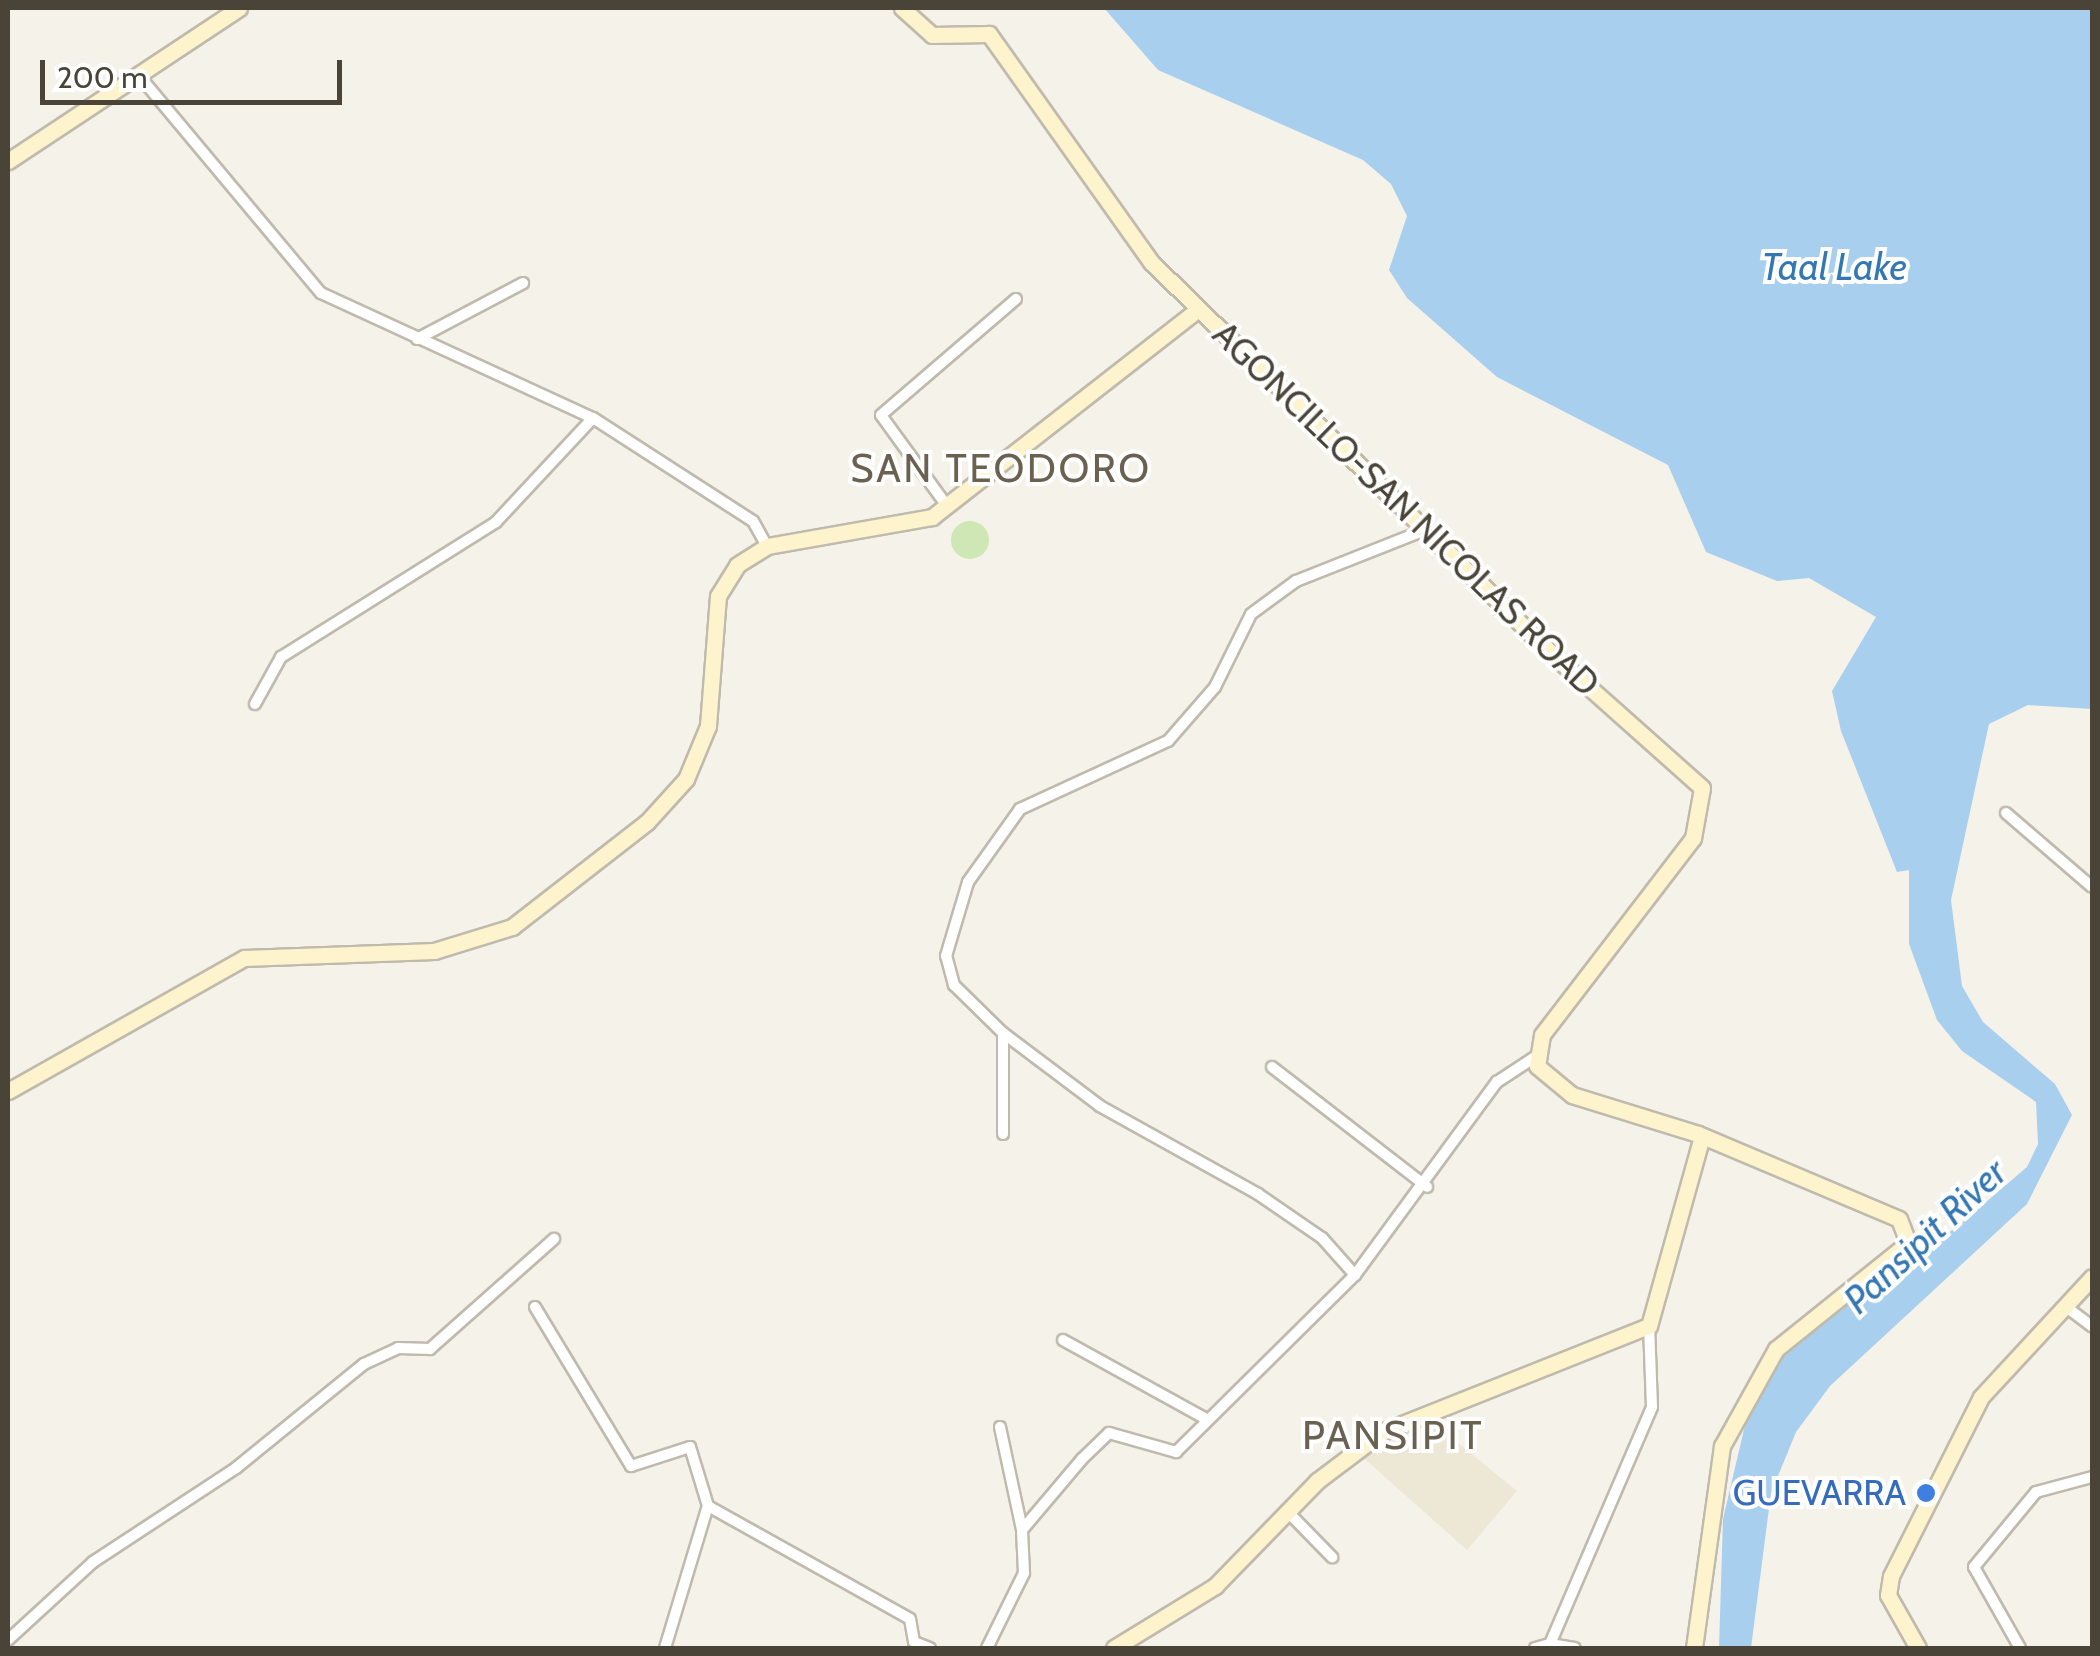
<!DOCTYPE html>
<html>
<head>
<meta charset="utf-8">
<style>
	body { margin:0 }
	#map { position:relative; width:2100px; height:1656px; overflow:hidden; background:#f5f2ea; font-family:Cabin,sans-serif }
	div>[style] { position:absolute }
	.education>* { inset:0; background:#ede7d5 }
	.green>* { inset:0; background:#cee7b5 }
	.round { border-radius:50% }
	.water>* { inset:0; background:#a9cfef }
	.roads { filter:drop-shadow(2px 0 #c0baad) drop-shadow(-2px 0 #c0baad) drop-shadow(0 2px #c0baad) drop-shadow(0 -2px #c0baad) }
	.street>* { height:10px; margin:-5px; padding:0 5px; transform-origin:5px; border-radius:5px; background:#fff }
	.secondary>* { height:15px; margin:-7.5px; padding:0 7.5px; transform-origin:7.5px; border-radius:7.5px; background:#fdf3cc }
	.dots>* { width:28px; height:28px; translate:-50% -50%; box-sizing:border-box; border:5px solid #fff; border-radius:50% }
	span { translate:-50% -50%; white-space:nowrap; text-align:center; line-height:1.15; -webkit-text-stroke:8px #fff; paint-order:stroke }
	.street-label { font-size:35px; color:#494338 }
	.shop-label { font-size:35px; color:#366cbe }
	.right { translate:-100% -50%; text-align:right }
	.water-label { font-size:38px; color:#3477b2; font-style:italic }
	.quarter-label { font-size:40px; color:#6b6150; letter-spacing:2.5px }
	.frame { position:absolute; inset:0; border:10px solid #494338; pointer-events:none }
	.scale { position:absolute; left:40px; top:60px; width:302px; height:45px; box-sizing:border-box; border:5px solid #494338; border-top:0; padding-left:12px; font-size:30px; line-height:35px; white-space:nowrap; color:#494338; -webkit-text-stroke:8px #fff; paint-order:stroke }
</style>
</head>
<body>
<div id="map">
	<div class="education">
		<div style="clip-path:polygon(1425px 1416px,1517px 1491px,1467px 1550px,1358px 1453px)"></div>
	</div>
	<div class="green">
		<div class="round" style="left:951px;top:521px;width:38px;height:38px"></div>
	</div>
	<div class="water">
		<div style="clip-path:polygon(1104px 8px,2092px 8px,2092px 709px,2028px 705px,1989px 724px,1951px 900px,1962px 986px,1983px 1022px,2055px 1084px,2072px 1115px,2027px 1204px,1830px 1386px,1796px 1432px,1771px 1493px,1751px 1648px,1719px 1648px,1723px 1519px,1756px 1378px,1783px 1340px,1957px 1227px,2027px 1167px,2038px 1144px,2036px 1102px,1962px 1051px,1937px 1020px,1909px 944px,1909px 870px,1897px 872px,1841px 731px,1832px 691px,1876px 617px,1809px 578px,1777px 581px,1706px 552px,1668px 465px,1497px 377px,1407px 298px,1389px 270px,1407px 216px,1391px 184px,1363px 160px,1158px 70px)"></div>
	</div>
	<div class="roads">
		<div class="street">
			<div style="left:141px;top:78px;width:280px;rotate:50.1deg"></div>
			<div style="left:321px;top:293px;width:299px;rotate:24.7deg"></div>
			<div style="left:593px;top:418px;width:190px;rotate:32.8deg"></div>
			<div style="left:753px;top:521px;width:29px;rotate:61deg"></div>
			<div style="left:417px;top:339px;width:120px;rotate:-27.8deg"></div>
			<div style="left:947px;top:506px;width:112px;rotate:-126deg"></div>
			<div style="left:881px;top:415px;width:178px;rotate:-40.7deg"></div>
			<div style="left:255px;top:704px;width:54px;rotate:-61deg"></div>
			<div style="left:281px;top:657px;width:254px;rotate:-32.1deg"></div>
			<div style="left:496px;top:522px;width:142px;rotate:-47deg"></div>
			<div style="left:2006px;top:813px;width:113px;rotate:40.7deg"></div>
			<div style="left:1003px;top:1033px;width:101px;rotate:90deg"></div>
			<div style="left:1272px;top:1067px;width:196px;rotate:37.7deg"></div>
			<div style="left:1355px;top:1275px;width:50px;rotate:-131.7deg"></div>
			<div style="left:1322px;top:1238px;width:78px;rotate:-145.5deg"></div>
			<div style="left:1258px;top:1194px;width:181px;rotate:-150.9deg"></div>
			<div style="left:1100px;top:1106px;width:121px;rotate:-143deg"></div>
			<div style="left:1003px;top:1033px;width:69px;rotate:-135.6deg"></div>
			<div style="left:954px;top:985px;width:30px;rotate:-105deg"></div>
			<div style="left:946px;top:956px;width:77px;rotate:-73.4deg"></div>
			<div style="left:968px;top:882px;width:90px;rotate:-54.5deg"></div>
			<div style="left:1020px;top:809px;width:163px;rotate:-24.7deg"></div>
			<div style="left:1168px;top:741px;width:72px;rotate:-49deg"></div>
			<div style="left:1215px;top:687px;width:81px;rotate:-63.7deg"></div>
			<div style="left:1251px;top:614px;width:56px;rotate:-36.3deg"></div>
			<div style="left:1296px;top:581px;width:139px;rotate:-21.6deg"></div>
			<div style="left:2065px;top:1306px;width:34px;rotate:37deg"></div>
			<div style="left:535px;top:1307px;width:186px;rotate:58.9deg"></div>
			<div style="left:631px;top:1466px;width:62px;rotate:-17.9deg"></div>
			<div style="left:690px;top:1447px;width:62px;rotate:73deg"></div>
			<div style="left:708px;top:1506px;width:231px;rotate:29.2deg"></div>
			<div style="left:910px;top:1619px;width:23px;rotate:80deg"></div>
			<div style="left:914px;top:1642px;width:17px;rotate:21deg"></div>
			<div style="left:1063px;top:1340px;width:163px;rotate:28.9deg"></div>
			<div style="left:1000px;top:1427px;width:105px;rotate:77.9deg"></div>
			<div style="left:1289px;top:1513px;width:62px;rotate:45.7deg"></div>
			<div style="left:8px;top:1640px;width:115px;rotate:-42.5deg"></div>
			<div style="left:93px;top:1562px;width:171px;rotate:-33.3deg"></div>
			<div style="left:236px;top:1468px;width:165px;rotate:-39.1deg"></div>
			<div style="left:364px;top:1364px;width:38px;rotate:-25deg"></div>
			<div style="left:398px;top:1348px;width:32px;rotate:2deg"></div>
			<div style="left:430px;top:1349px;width:166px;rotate:-41.6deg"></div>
			<div style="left:1550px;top:1644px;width:25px;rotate:9deg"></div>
			<div style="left:665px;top:1648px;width:148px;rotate:-73.2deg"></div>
			<div style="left:987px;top:1648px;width:84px;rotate:-63.7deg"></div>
			<div style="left:1024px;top:1573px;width:43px;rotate:-92.7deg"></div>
			<div style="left:1022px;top:1530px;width:93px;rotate:-49.8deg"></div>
			<div style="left:1082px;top:1459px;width:37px;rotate:-44deg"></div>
			<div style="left:1109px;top:1433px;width:70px;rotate:15.8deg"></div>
			<div style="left:1176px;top:1452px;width:252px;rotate:-44.7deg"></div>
			<div style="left:1355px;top:1275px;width:240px;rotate:-53.7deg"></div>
			<div style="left:1497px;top:1082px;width:45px;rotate:-33.3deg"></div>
			<div style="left:1535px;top:1648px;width:16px;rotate:-15deg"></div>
			<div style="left:1550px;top:1644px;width:258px;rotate:-66.7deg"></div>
			<div style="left:1652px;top:1407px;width:81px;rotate:-92.1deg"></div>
			<div style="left:2020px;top:1648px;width:93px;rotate:-119.6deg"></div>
			<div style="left:1974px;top:1567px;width:97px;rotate:-50.4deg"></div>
			<div style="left:2036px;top:1492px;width:58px;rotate:-15deg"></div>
		</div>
		<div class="secondary">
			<div style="left:902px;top:8px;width:40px;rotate:42deg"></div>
			<div style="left:932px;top:35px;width:57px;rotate:-1deg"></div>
			<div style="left:989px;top:34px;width:280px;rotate:54.6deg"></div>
			<div style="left:1151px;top:262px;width:564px;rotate:44.35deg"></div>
			<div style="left:1554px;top:656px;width:198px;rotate:41.7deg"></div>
			<div style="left:1702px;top:788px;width:51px;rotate:100.2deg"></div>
			<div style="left:1693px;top:838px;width:248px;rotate:127.5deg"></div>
			<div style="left:1542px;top:1035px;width:31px;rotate:99deg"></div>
			<div style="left:1537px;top:1066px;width:45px;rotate:39.6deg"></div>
			<div style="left:1572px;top:1095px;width:132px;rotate:17.2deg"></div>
			<div style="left:1698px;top:1134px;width:218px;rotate:22.9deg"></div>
			<div style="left:1899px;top:1219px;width:26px;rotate:69deg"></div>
			<div style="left:1908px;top:1243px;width:169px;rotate:141.2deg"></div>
			<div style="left:1776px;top:1349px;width:111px;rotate:119.1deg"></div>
			<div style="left:1722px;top:1446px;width:204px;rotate:97.9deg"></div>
			<div style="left:8px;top:161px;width:277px;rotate:-33.5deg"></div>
			<div style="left:8px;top:1091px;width:271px;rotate:-29.4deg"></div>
			<div style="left:244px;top:958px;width:190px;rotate:-2.1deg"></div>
			<div style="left:434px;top:951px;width:82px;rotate:-17.1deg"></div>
			<div style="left:512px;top:927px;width:171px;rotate:-37.9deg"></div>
			<div style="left:647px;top:822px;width:58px;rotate:-47.8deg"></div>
			<div style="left:686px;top:779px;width:57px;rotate:-67.5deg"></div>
			<div style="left:708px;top:726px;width:130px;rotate:-85.6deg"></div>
			<div style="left:718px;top:596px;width:36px;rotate:-58deg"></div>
			<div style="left:737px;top:565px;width:36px;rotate:-32deg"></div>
			<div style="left:767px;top:546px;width:168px;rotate:-10deg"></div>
			<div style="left:932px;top:517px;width:338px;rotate:-38deg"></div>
			<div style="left:1114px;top:1648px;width:119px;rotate:-31.5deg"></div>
			<div style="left:1215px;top:1586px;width:146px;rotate:-45.8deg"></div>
			<div style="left:1317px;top:1481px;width:81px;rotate:-37deg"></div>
			<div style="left:1382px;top:1432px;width:287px;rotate:-21.7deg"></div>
			<div style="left:1649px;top:1326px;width:197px;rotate:-74.4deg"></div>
			<div style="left:1918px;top:1648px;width:61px;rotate:-119.5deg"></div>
			<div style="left:1888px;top:1595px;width:19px;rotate:-81deg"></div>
			<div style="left:1891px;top:1576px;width:200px;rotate:-63.3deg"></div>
			<div style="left:1981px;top:1397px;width:163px;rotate:-47.2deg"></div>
		</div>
	</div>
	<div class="dots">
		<div style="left:1926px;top:1493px;background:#3f7fe0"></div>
	</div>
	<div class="street-label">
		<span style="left:1406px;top:509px;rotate:44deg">AGONCILLO-SAN NICOLAS ROAD</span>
	</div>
	<div class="shop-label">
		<span class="right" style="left:1906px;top:1493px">GUEVARRA</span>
	</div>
	<div class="water-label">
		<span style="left:1834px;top:267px">Taal Lake</span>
		<span style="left:1925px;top:1236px;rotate:-43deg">Pansipit River</span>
	</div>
	<div class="quarter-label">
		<span style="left:1001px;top:468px">SAN TEODORO</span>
		<span style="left:1393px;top:1435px">PANSIPIT</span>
	</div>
	<div class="frame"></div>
	<div class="scale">200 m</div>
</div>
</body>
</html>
